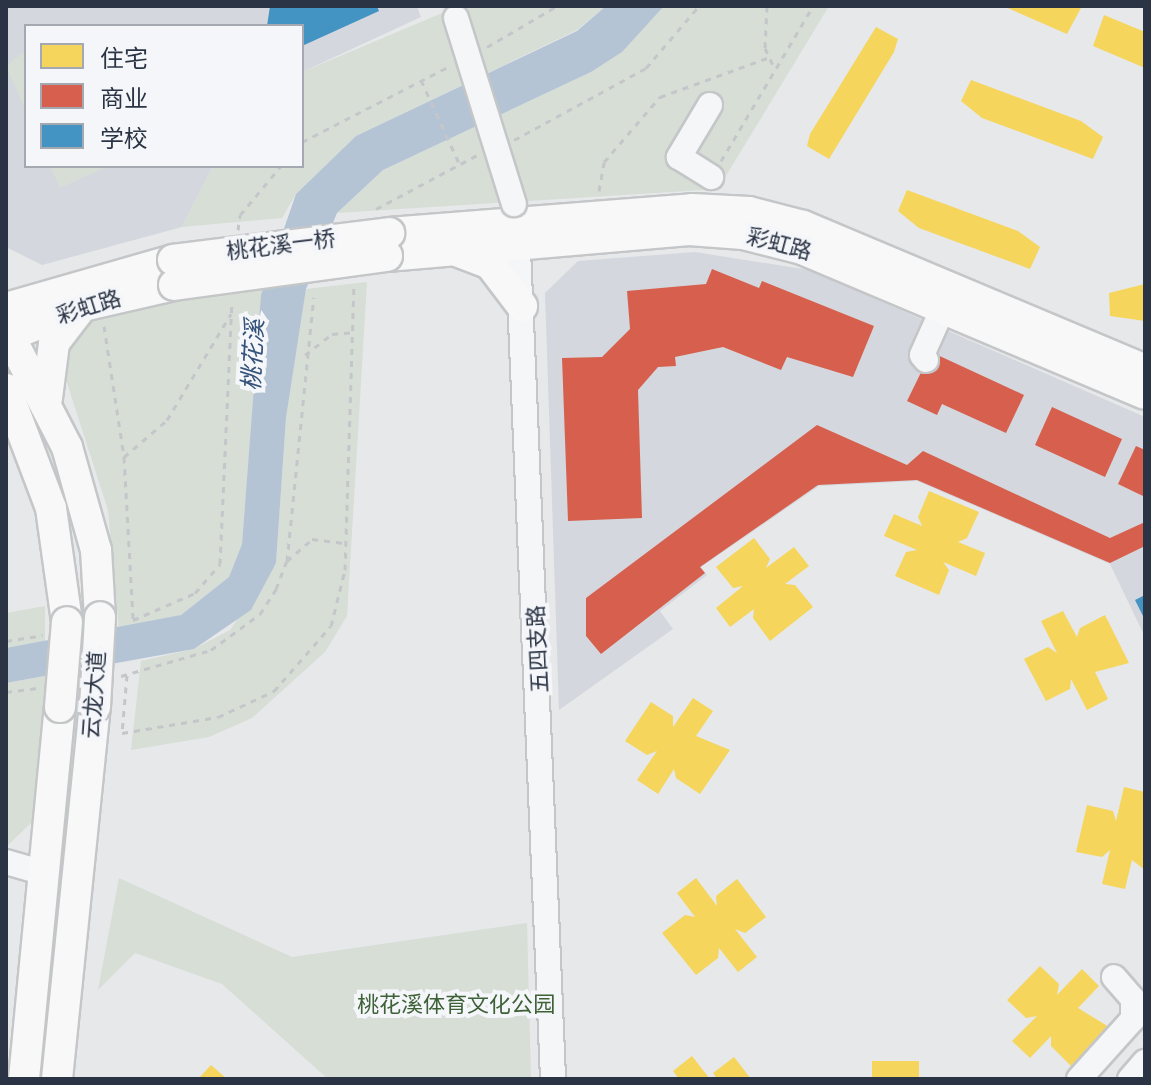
<!DOCTYPE html>
<html>
<head>
<meta charset="utf-8">
<style>
	body { margin:0 }
	#map { position:relative; width:1151px; height:1085px; overflow:hidden; background:#e6e8ea; font-family:"Varela Round","Noto Sans SC",sans-serif }
	div>[style] { position:absolute }
	.built>* { inset:0; background:#d4d7dd }
	.green>* { inset:0; background:#d6ded6 }
	.water>* { inset:0; background:#b4c4d5 }
	.homes>* { inset:0; background:#f6d55c }
	.shops>* { inset:0; background:#d6604d }
	.schools>* { inset:0; background:#4393c3 }
	.path>* { height:3px; margin-top:-1.5px; transform-origin:0; background:repeating-linear-gradient(90deg,#c5c6ca 0 6px,transparent 0 12px) }
	.roads { filter:drop-shadow(2px 0 #c4c6c8) drop-shadow(-2px 0 #c4c6c8) drop-shadow(0 2px #c4c6c8) drop-shadow(0 -2px #c4c6c8) }
	.minor>* { height:24px; margin:-12px; padding:0 12px; transform-origin:12px; border-radius:12px; background:#f5f6f7 }
	.major>* { height:30px; margin:-15px; padding:0 15px; transform-origin:15px; border-radius:15px; background:#f8f8f8 }
	.bridges { filter:drop-shadow(2px 0 #c4c6c8) drop-shadow(-2px 0 #c4c6c8) drop-shadow(0 2px #c4c6c8) drop-shadow(0 -2px #c4c6c8) }
	.minor-bridge>* { height:24px; margin:-12px; padding:0 12px; transform-origin:12px; border-radius:12px; background:#f5f6f7 }
	.major-bridge>* { height:30px; margin:-15px; padding:0 15px; transform-origin:15px; border-radius:15px; background:#f8f8f8 }
	span { translate:-50% -50%; white-space:nowrap; text-align:center; line-height:1.15; -webkit-text-stroke:8px #f4f6f9; paint-order:stroke }
	.street-label { font-size:22px; color:#2b3445 }
	.park-label { font-size:22px; color:#3f6138 }
	.water-label { font-size:24px; color:#34527a; font-style:italic }
	.frame { position:absolute; inset:0; border:8px solid #2b3445; pointer-events:none }
	.legend { position:absolute; left:24px; top:24px; width:280px; height:144px; box-sizing:border-box; background:#f4f6f9; border:2px solid #a4a8b1; margin:0; padding:10px 14px; list-style:none; font-size:24px; color:#2b3445 }
	.legend li { display:flex; align-items:center; gap:16px; height:40px }
	.legend b { width:40px; border:2px solid #a4a8b1 }
</style>
</head>
<body>
<div id="map">
	<div class="built">
		<div style="clip-path:polygon(6px 6px,417px 6px,421px 17px,302px 72px,302px 26px,26px 26px,26px 166px,213px 166px,182px 227px,42px 265px,6px 247px)"></div>
		<div style="clip-path:polygon(695px 252px,809px 270px,1145px 417px,1145px 637px,1110px 564px,917px 481px,819px 486px,701px 567px,707px 575px,660px 611px,673px 629px,559px 710px,545px 293px,578px 261px)"></div>
	</div>
	<div class="green">
		<div style="clip-path:polygon(459px 6px,606px 6px,577px 30px,356px 136px,296px 194px,282px 218px,182px 227px,213px 166px,302px 166px,302px 72px)"></div>
		<div style="clip-path:polygon(664px 6px,829px 6px,718px 189px,337px 213px,383px 170px,591px 72px)"></div>
		<div style="clip-path:polygon(26px 50px,26px 111px,6px 66px)"></div>
		<div style="clip-path:polygon(50px 166px,109px 166px,60px 188px)"></div>
		<div style="clip-path:polygon(367px 282px,347px 616px,325px 652px,252px 718px,209px 737px,131px 750px,141px 661px,194px 649px,230px 630px,276px 563px,286px 418px,306px 289px)"></div>
		<div style="clip-path:polygon(263px 285px,242px 544px,229px 577px,181px 615px,119px 631px,108px 510px,60px 361px,81px 319px)"></div>
		<div style="clip-path:polygon(45px 606px,45px 642px,6px 648px,6px 613px)"></div>
		<div style="clip-path:polygon(46px 676px,33px 821px,6px 847px,6px 683px)"></div>
		<div style="clip-path:polygon(119px 878px,292px 957px,527px 923px,531px 1079px,328px 1079px,222px 984px,135px 953px,98px 990px)"></div>
	</div>
	<div class="water">
		<div style="clip-path:polygon(606px 6px,664px 6px,622px 52px,591px 72px,383px 170px,337px 213px,306px 289px,286px 418px,276px 563px,251px 610px,194px 649px,6px 683px,6px 648px,181px 615px,229px 577px,242px 544px,261px 295px,296px 194px,356px 136px,577px 31px)"></div>
	</div>
	<div class="homes">
		<div style="clip-path:polygon(1003px 6px,1082px 6px,1067px 34px)"></div>
		<div style="clip-path:polygon(1104px 15px,1145px 32px,1145px 68px,1093px 46px)"></div>
		<div style="clip-path:polygon(876px 27px,898px 39px,894px 52px,829px 159px,807px 146px,810px 134px)"></div>
		<div style="clip-path:polygon(971px 80px,1081px 121px,1103px 137px,1093px 159px,982px 118px,961px 101px)"></div>
		<div style="clip-path:polygon(907px 190px,1018px 231px,1040px 247px,1030px 269px,919px 228px,898px 211px)"></div>
		<div style="clip-path:polygon(1145px 284px,1145px 321px,1110px 316px,1109px 293px)"></div>
		<div style="clip-path:polygon(929px 491px,979px 512px,967px 538px,958px 542px,985px 553px,976px 576px,943px 562px,949px 570px,939px 595px,895px 576px,906px 552px,917px 550px,884px 536px,894px 514px,922px 526px,918px 517px)"></div>
		<div style="clip-path:polygon(754px 538px,770px 559px,766px 568px,794px 547px,809px 566px,785px 584px,795px 585px,813px 607px,770px 641px,753px 618px,754px 609px,730px 627px,716px 608px,743px 586px,733px 588px,716px 567px)"></div>
		<div style="clip-path:polygon(1063px 611px,1077px 637px,1080px 628px,1105px 615px,1129px 663px,1095px 672px,1108px 699px,1087px 710px,1071px 679px,1070px 689px,1046px 701px,1024px 659px,1048px 647px,1057px 653px,1041px 621px)"></div>
		<div style="clip-path:polygon(693px 698px,713px 711px,696px 736px,730px 750px,700px 794px,676px 778px,674px 769px,658px 794px,637px 780px,657px 751px,647px 755px,625px 741px,651px 702px,673px 716px,673px 727px)"></div>
		<div style="clip-path:polygon(1124px 787px,1145px 792px,1145px 870px,1132px 860px,1125px 889px,1102px 884px,1110px 850px,1102px 857px,1076px 852px,1087px 805px,1113px 811px,1116px 821px)"></div>
		<div style="clip-path:polygon(696px 878px,717px 906px,716px 896px,737px 879px,766px 917px,745px 933px,735px 929px,757px 957px,738px 972px,719px 948px,718px 958px,696px 975px,662px 933px,685px 915px,695px 917px,677px 893px)"></div>
		<div style="clip-path:polygon(1040px 966px,1059px 984px,1057px 995px,1082px 969px,1099px 986px,1078px 1008px,1109px 1027px,1071px 1066px,1051px 1046px,1051px 1036px,1030px 1058px,1012px 1041px,1037px 1016px,1026px 1018px,1007px 1000px)"></div>
		<div style="clip-path:polygon(692px 1056px,710px 1079px,679px 1079px,673px 1071px)"></div>
		<div style="clip-path:polygon(734px 1057px,751px 1079px,717px 1079px,713px 1073px)"></div>
		<div style="clip-path:polygon(872px 1061px,919px 1061px,919px 1079px,872px 1079px)"></div>
		<div style="clip-path:polygon(211px 1065px,227px 1079px,198px 1079px)"></div>
	</div>
	<div class="shops">
		<div style="clip-path:polygon(712px 269px,759px 288px,762px 281px,874px 326px,853px 377px,787px 357px,781px 370px,723px 347px,675px 357px,676px 366px,658px 367px,638px 390px,642px 518px,568px 521px,562px 358px,602px 357px,630px 329px,627px 291px,706px 284px)"></div>
		<div style="clip-path:polygon(931px 352px,1024px 395px,1006px 433px,942px 404px,937px 415px,907px 401px)"></div>
		<div style="clip-path:polygon(1052px 407px,1122px 439px,1105px 477px,1035px 445px)"></div>
		<div style="clip-path:polygon(817px 425px,907px 465px,923px 451px,1110px 538px,1145px 522px,1145px 546px,1110px 563px,917px 480px,818px 485px,700px 567px,705px 573px,601px 654px,586px 636px,586px 598px)"></div>
		<div style="clip-path:polygon(1136px 446px,1145px 450px,1143px 496px,1118px 484px)"></div>
	</div>
	<div class="schools">
		<div style="clip-path:polygon(270px 6px,377px 6px,379px 11px,302px 46px,302px 26px,267px 26px)"></div>
		<div style="clip-path:polygon(1145px 595px,1145px 620px,1135px 600px)"></div>
	</div>
	<div class="path">
		<div style="left:767px;top:6px;width:42px;rotate:92.7deg"></div>
		<div style="left:765px;top:48px;width:23px;rotate:65deg"></div>
		<div style="left:487px;top:47px;width:81px;rotate:-30.4deg"></div>
		<div style="left:421px;top:80px;width:91px;rotate:65.4deg"></div>
		<div style="left:514px;top:140px;width:150px;rotate:-28.6deg"></div>
		<div style="left:646px;top:68px;width:82px;rotate:-49.5deg"></div>
		<div style="left:302px;top:142px;width:164px;rotate:-27.2deg"></div>
		<div style="left:721px;top:161px;width:180px;rotate:-59.3deg"></div>
		<div style="left:599px;top:191px;width:29px;rotate:-80deg"></div>
		<div style="left:604px;top:162px;width:86px;rotate:-49.3deg"></div>
		<div style="left:660px;top:97px;width:117px;rotate:-20deg"></div>
		<div style="left:376px;top:209px;width:115px;rotate:-28.1deg"></div>
		<div style="left:238px;top:230px;width:15px;rotate:-82deg"></div>
		<div style="left:240px;top:215px;width:64px;rotate:-50.1deg"></div>
		<div style="left:104px;top:326px;width:133px;rotate:81.3deg"></div>
		<div style="left:124px;top:457px;width:163px;rotate:86.8deg"></div>
		<div style="left:133px;top:620px;width:68px;rotate:-23.5deg"></div>
		<div style="left:195px;top:593px;width:38px;rotate:-49deg"></div>
		<div style="left:220px;top:564px;width:263px;rotate:-87.4deg"></div>
		<div style="left:305px;top:355px;width:34px;rotate:-38deg"></div>
		<div style="left:332px;top:334px;width:21px;rotate:-5deg"></div>
		<div style="left:124px;top:457px;width:57px;rotate:-40.7deg"></div>
		<div style="left:167px;top:420px;width:124px;rotate:-58.9deg"></div>
		<div style="left:287px;top:561px;width:33px;rotate:-41deg"></div>
		<div style="left:312px;top:539px;width:34px;rotate:7deg"></div>
		<div style="left:6px;top:641px;width:37px;rotate:-9deg"></div>
		<div style="left:127px;top:675px;width:58px;rotate:94.9deg"></div>
		<div style="left:122px;top:733px;width:97px;rotate:-9.5deg"></div>
		<div style="left:218px;top:717px;width:62px;rotate:-24.9deg"></div>
		<div style="left:274px;top:691px;width:86px;rotate:-48.8deg"></div>
		<div style="left:331px;top:626px;width:58px;rotate:-76deg"></div>
		<div style="left:345px;top:570px;width:287px;rotate:-88.2deg"></div>
		<div style="left:121px;top:676px;width:94px;rotate:-16.1deg"></div>
		<div style="left:211px;top:650px;width:61px;rotate:-36.3deg"></div>
		<div style="left:260px;top:614px;width:30px;rotate:-57deg"></div>
		<div style="left:276px;top:589px;width:30px;rotate:-69deg"></div>
		<div style="left:287px;top:561px;width:265px;rotate:-84.2deg"></div>
		<div style="left:6px;top:692px;width:32px;rotate:-7deg"></div>
	</div>
	<div class="roads">
		<div class="minor">
			<div style="left:710px;top:105px;width:61px;rotate:120.8deg"></div>
			<div style="left:679px;top:157px;width:38px;rotate:32deg"></div>
			<div style="left:517px;top:226px;width:854px;rotate:87.58deg"></div>
			<div style="left:926px;top:360px;width:6px;rotate:-129deg"></div>
			<div style="left:922px;top:355px;width:51px;rotate:-65.9deg"></div>
			<div style="left:6px;top:862px;width:37px;rotate:16deg"></div>
			<div style="left:1079px;top:1079px;width:81px;rotate:-48deg"></div>
			<div style="left:1133px;top:1019px;width:20px;rotate:-90deg"></div>
			<div style="left:1133px;top:999px;width:29px;rotate:-131deg"></div>
			<div style="left:1130px;top:1079px;width:23px;rotate:-49deg"></div>
		</div>
		<div class="major">
			<div style="left:389px;top:233px;width:304px;rotate:-4.5deg"></div>
			<div style="left:692px;top:209px;width:57px;rotate:3deg"></div>
			<div style="left:749px;top:212px;width:56px;rotate:14.5deg"></div>
			<div style="left:803px;top:226px;width:371px;rotate:22.8deg"></div>
			<div style="left:459px;top:252px;width:33px;rotate:21deg"></div>
			<div style="left:490px;top:264px;width:53px;rotate:52.7deg"></div>
			<div style="left:387px;top:256px;width:303px;rotate:-4.9deg"></div>
			<div style="left:689px;top:230px;width:54px;rotate:4.2deg"></div>
			<div style="left:743px;top:234px;width:61px;rotate:14.3deg"></div>
			<div style="left:802px;top:249px;width:372px;rotate:22.9deg"></div>
			<div style="left:6px;top:308px;width:174px;rotate:-16deg"></div>
			<div style="left:6px;top:329px;width:133px;rotate:62.7deg"></div>
			<div style="left:67px;top:447px;width:107px;rotate:74.3deg"></div>
			<div style="left:96px;top:550px;width:67px;rotate:86.6deg"></div>
			<div style="left:6px;top:337px;width:83px;rotate:-21.9deg"></div>
			<div style="left:83px;top:306px;width:93px;rotate:-13deg"></div>
			<div style="left:6px;top:389px;width:127px;rotate:69.3deg"></div>
			<div style="left:51px;top:508px;width:115px;rotate:82deg"></div>
			<div style="left:47px;top:398px;width:55px;rotate:-82.7deg"></div>
			<div style="left:54px;top:343px;width:43px;rotate:-52.6deg"></div>
			<div style="left:24px;top:1079px;width:374px;rotate:-84.5deg"></div>
			<div style="left:57px;top:1079px;width:374px;rotate:-84.2deg"></div>
		</div>
	</div>
	<div class="bridges">
		<div class="minor-bridge">
			<div style="left:456px;top:18px;width:195px;rotate:72.7deg"></div>
		</div>
		<div class="major-bridge">
			<div style="left:173px;top:260px;width:218px;rotate:-7.1deg"></div>
			<div style="left:174px;top:285px;width:215px;rotate:-7.8deg"></div>
			<div style="left:60px;top:707px;width:85px;rotate:-85.3deg"></div>
			<div style="left:95px;top:707px;width:90px;rotate:-86.8deg"></div>
		</div>
	</div>
	<div class="street-label">
		<span style="left:779px;top:245px;rotate:15deg">彩虹路</span>
		<span style="left:281px;top:246px;rotate:-7deg">桃花溪一桥</span>
		<span style="left:89px;top:308px;rotate:-17deg">彩虹路</span>
		<span style="left:539px;top:649px;rotate:-93deg">五四支路</span>
		<span style="left:95px;top:695px;rotate:-86deg">云龙大道</span>
	</div>
	<div class="park-label">
		<span style="left:456px;top:1006px">桃花溪体育文化公园</span>
	</div>
	<div class="water-label">
		<span style="left:254px;top:355px;rotate:-87deg">桃花溪</span>
	</div>
	<div class="frame"></div>
	<ul class="legend">
	<li><b style="height:22px;background:#f6d55c"></b>住宅</li>
	<li><b style="height:22px;background:#d6604d"></b>商业</li>
	<li><b style="height:22px;background:#4393c3"></b>学校</li>
	</ul>
</div>
</body>
</html>
